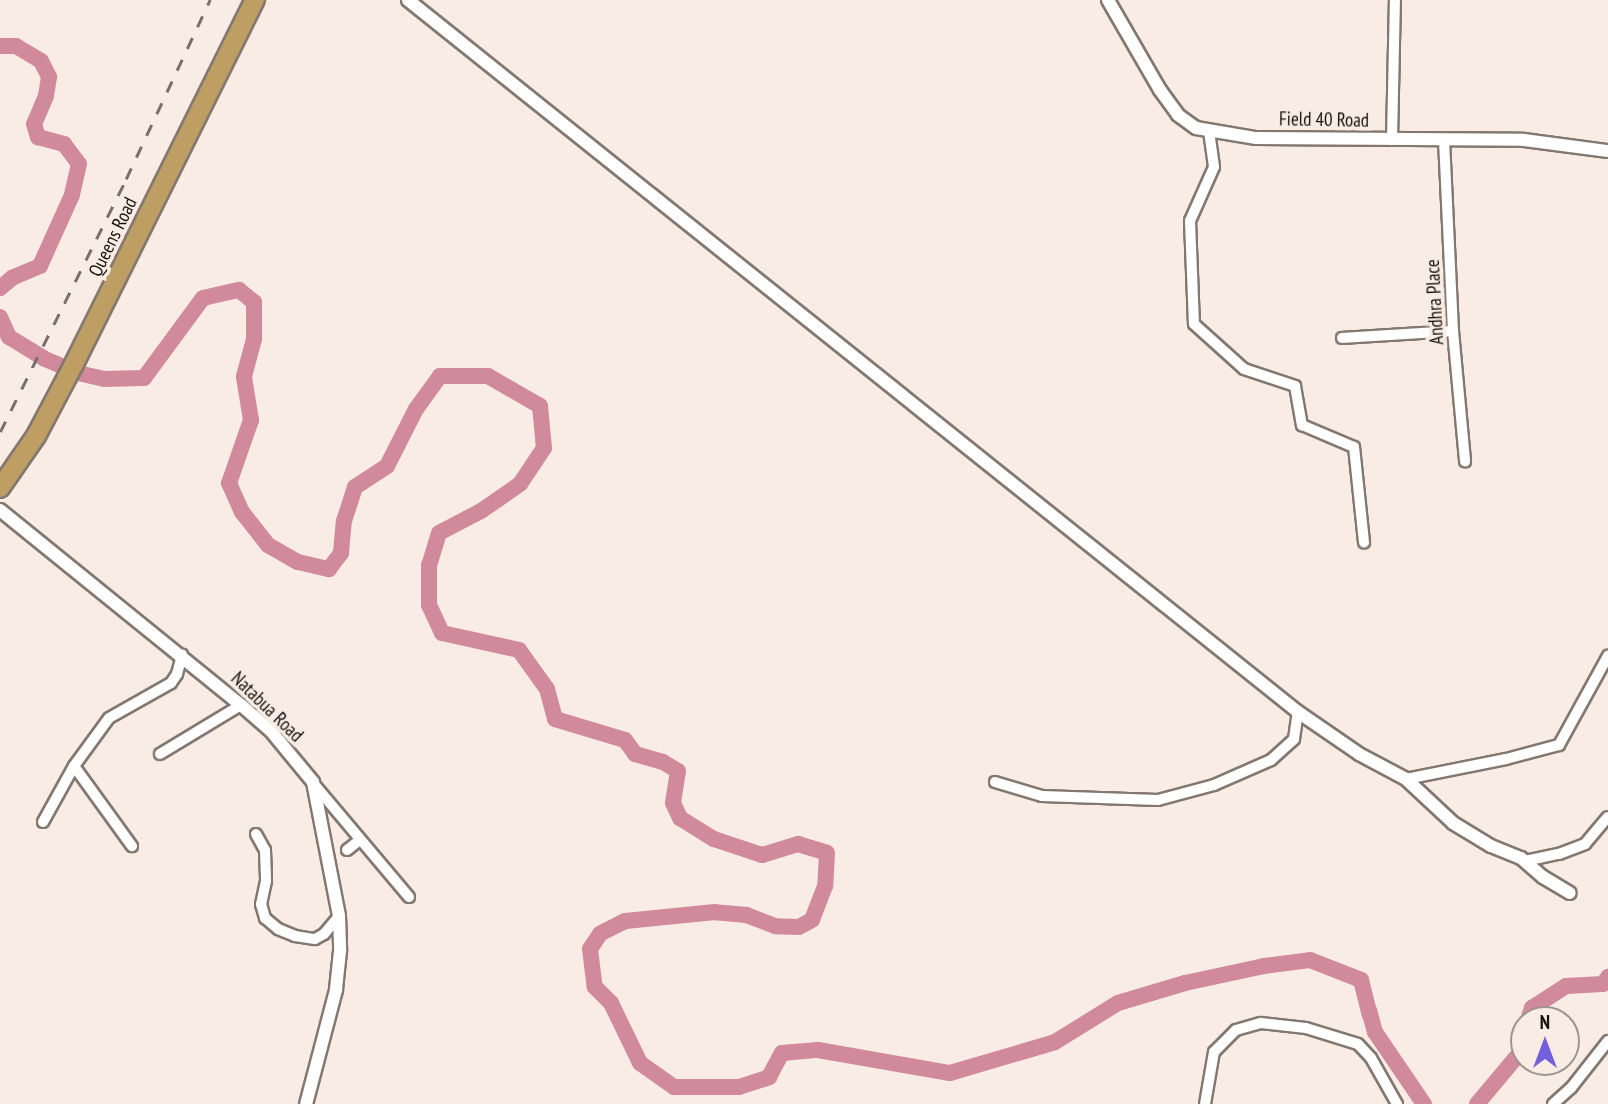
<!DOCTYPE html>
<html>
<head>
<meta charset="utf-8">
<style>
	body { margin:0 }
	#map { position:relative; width:1608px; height:1104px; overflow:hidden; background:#f9ece4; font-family:"PT Sans Narrow",sans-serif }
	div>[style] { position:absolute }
	.river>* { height:16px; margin:-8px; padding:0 8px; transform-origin:8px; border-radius:8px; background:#d18a9c }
	.roads { filter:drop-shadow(2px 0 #837870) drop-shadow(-2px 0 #837870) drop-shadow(0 2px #837870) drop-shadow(0 -2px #837870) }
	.minor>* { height:10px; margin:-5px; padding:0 5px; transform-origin:5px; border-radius:5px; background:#fff }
	.tertiary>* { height:12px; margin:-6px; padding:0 6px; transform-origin:6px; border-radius:6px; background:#fff }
	.trunk>* { height:18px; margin:-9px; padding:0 9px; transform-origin:9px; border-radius:9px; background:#be9e63 }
	.rail>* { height:2.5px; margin-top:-1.25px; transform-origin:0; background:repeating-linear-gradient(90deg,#776f6a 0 12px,transparent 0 24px) }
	span { translate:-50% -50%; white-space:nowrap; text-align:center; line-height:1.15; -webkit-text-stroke:7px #f9ece4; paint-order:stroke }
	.street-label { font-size:19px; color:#16120f }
	.north { position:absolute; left:1510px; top:1006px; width:70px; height:70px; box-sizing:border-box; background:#f9ece4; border:2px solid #9e958f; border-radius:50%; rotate:0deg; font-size:19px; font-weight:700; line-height:28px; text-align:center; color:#16120f }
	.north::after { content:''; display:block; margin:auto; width:24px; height:32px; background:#7460da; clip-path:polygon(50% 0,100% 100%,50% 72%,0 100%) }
</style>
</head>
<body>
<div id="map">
	<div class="river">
		<div style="left:0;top:46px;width:16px"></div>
		<div style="left:16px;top:46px;width:29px;rotate:31deg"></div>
		<div style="left:41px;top:61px;width:18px;rotate:63deg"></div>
		<div style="left:49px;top:77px;width:19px;rotate:99deg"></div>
		<div style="left:46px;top:96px;width:30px;rotate:113deg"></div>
		<div style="left:34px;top:124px;width:14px;rotate:73deg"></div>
		<div style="left:38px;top:137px;width:27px;rotate:15deg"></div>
		<div style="left:64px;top:144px;width:25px;rotate:53deg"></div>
		<div style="left:79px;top:164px;width:32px;rotate:103deg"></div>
		<div style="left:72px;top:195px;width:78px;rotate:114.3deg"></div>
		<div style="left:40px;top:266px;width:30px;rotate:157deg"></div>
		<div style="left:12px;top:278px;width:16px;rotate:140deg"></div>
		<div style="left:0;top:317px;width:22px;rotate:66deg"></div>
		<div style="left:9px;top:337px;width:42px;rotate:31.4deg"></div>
		<div style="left:45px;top:359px;width:36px;rotate:23deg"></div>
		<div style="left:78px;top:373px;width:27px;rotate:13deg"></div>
		<div style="left:104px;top:379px;width:40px;rotate:-1.4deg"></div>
		<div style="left:144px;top:378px;width:99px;rotate:-53.6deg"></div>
		<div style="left:203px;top:298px;width:37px;rotate:-13deg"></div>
		<div style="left:239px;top:290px;width:19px;rotate:39deg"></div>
		<div style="left:254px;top:302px;width:37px;rotate:90deg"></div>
		<div style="left:254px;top:339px;width:39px;rotate:105deg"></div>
		<div style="left:244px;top:377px;width:44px;rotate:80.8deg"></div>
		<div style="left:251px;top:420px;width:67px;rotate:109.2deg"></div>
		<div style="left:229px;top:483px;width:32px;rotate:66deg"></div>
		<div style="left:242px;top:512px;width:42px;rotate:51.8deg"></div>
		<div style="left:268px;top:545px;width:34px;rotate:30deg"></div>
		<div style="left:298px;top:562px;width:32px;rotate:13deg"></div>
		<div style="left:329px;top:569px;width:20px;rotate:-53deg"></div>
		<div style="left:341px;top:553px;width:32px;rotate:-85deg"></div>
		<div style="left:344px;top:521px;width:36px;rotate:-72deg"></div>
		<div style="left:355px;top:487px;width:38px;rotate:-33deg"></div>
		<div style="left:387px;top:466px;width:64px;rotate:-63deg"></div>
		<div style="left:416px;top:409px;width:41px;rotate:-54deg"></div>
		<div style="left:440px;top:376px;width:48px"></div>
		<div style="left:488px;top:376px;width:60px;rotate:30deg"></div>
		<div style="left:540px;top:406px;width:42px;rotate:84.6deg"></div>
		<div style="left:544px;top:448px;width:43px;rotate:123.7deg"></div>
		<div style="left:520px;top:484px;width:47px;rotate:145.3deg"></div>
		<div style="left:481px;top:511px;width:47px;rotate:152.4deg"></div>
		<div style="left:439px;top:533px;width:34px;rotate:107deg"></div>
		<div style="left:429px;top:565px;width:40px;rotate:90deg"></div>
		<div style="left:429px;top:605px;width:31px;rotate:65deg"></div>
		<div style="left:442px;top:633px;width:79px;rotate:12.4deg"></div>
		<div style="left:519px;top:650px;width:48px;rotate:54.3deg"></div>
		<div style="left:547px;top:689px;width:31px;rotate:75deg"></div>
		<div style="left:555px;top:719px;width:73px;rotate:16.7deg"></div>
		<div style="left:625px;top:740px;width:17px;rotate:54deg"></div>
		<div style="left:635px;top:754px;width:29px;rotate:16deg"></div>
		<div style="left:663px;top:762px;width:17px;rotate:31deg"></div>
		<div style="left:678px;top:771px;width:32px;rotate:99deg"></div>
		<div style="left:673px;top:803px;width:17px;rotate:65deg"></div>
		<div style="left:680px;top:818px;width:40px;rotate:32deg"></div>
		<div style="left:714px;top:839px;width:51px;rotate:18.4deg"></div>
		<div style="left:762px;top:855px;width:38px;rotate:-17deg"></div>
		<div style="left:798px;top:844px;width:30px;rotate:17deg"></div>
		<div style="left:827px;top:853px;width:33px;rotate:93deg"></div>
		<div style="left:825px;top:886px;width:36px;rotate:111deg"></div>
		<div style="left:812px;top:920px;width:15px;rotate:152deg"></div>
		<div style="left:799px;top:927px;width:24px;rotate:-178deg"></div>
		<div style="left:775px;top:926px;width:30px;rotate:-159deg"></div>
		<div style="left:747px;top:915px;width:32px;rotate:-175deg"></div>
		<div style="left:715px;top:912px;width:90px;rotate:174.3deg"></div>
		<div style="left:625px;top:921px;width:28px;rotate:153deg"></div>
		<div style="left:600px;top:934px;width:18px;rotate:124deg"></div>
		<div style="left:590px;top:949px;width:38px;rotate:83deg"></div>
		<div style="left:595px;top:987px;width:23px;rotate:45deg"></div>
		<div style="left:611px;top:1003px;width:67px;rotate:64.2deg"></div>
		<div style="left:640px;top:1063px;width:42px;rotate:35.2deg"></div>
		<div style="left:674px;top:1087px;width:65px"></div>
		<div style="left:739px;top:1087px;width:32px;rotate:-18deg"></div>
		<div style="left:769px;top:1077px;width:27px;rotate:-62deg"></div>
		<div style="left:782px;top:1053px;width:36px;rotate:-5deg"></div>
		<div style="left:818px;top:1050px;width:134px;rotate:9.9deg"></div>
		<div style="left:950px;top:1073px;width:109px;rotate:-16.4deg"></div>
		<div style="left:1055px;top:1042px;width:74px;rotate:-31.8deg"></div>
		<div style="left:1118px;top:1003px;width:70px;rotate:-16.6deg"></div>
		<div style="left:1185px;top:983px;width:81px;rotate:-12.1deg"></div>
		<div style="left:1264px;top:966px;width:46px;rotate:-7.4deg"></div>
		<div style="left:1310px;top:960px;width:55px;rotate:21.4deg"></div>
		<div style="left:1361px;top:980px;width:36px;rotate:76deg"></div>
		<div style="left:1369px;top:1010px;width:23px;rotate:75deg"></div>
		<div style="left:1375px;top:1032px;width:87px;rotate:55.8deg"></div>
		<div style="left:1528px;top:1020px;width:13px;rotate:-72deg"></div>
		<div style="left:1532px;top:1008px;width:40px;rotate:-32.9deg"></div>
		<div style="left:1566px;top:986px;width:37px;rotate:-3deg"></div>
		<div style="left:1603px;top:984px;width:9px;rotate:-54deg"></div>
		<div style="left:1477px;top:1104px;width:65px;rotate:-50deg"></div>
		<div style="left:1519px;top:1054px;width:19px;rotate:-74deg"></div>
	</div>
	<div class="roads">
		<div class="minor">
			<div style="left:1209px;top:131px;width:36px;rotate:82deg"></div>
			<div style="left:1214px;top:167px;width:59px;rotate:114deg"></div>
			<div style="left:1190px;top:221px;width:103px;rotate:87.8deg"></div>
			<div style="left:1194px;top:324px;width:67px;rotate:42deg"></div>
			<div style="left:1244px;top:369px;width:54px;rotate:18.4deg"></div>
			<div style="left:1295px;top:386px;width:40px;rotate:80deg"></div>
			<div style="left:1302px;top:425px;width:56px;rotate:22.9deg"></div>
			<div style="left:1354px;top:447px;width:96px;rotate:84deg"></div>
			<div style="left:1392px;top:140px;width:140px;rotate:-88.8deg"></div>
			<div style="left:1444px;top:140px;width:191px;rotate:87.3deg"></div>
			<div style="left:1453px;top:331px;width:131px;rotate:84.7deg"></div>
			<div style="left:1342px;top:338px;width:111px;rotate:-3.6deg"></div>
			<div style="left:160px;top:754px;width:95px;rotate:-31.2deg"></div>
			<div style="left:74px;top:766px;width:99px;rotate:54.1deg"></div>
			<div style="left:1406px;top:779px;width:102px;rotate:-11.3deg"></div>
			<div style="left:1506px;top:759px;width:55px;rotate:-14.8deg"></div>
			<div style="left:1559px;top:745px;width:102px;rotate:-61.2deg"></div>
			<div style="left:995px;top:782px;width:49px;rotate:16.6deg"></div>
			<div style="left:1042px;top:796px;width:116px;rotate:2deg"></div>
			<div style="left:1158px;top:800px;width:58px;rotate:-15deg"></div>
			<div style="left:1214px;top:785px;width:62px;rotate:-23.7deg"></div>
			<div style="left:1271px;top:760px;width:31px;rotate:-42deg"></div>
			<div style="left:1294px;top:739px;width:27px;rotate:-82deg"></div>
			<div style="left:313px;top:783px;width:149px;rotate:49.9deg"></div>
			<div style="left:43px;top:822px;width:64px;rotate:-61deg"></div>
			<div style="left:74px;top:766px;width:59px;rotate:-53.9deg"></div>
			<div style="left:109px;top:718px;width:71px;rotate:-29.4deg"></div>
			<div style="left:171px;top:683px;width:11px;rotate:-56deg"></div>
			<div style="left:177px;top:674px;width:20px;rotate:-75deg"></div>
			<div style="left:256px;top:834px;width:18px;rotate:61deg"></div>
			<div style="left:265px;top:850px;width:31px;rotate:88deg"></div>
			<div style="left:266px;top:881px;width:24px;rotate:102deg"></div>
			<div style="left:261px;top:904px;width:15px;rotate:74deg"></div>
			<div style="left:265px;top:918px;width:17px;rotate:40deg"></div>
			<div style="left:278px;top:929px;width:18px;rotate:22deg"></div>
			<div style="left:295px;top:936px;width:20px;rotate:9deg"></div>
			<div style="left:315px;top:939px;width:10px;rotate:-29deg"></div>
			<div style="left:324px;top:934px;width:23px;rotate:-50deg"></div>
			<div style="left:347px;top:850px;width:16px;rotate:-38deg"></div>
			<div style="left:1525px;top:861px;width:35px;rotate:-12deg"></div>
			<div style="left:1559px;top:854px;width:28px;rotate:-21deg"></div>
			<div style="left:1585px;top:844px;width:35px;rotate:-50deg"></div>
			<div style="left:1205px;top:1104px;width:53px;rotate:-80.2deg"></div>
			<div style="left:1214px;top:1052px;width:31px;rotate:-45deg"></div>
			<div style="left:1236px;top:1030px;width:26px;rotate:-16deg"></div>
			<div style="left:1261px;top:1023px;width:45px;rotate:6.3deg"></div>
			<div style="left:1306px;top:1028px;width:54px;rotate:17.1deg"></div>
			<div style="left:1358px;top:1044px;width:19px;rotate:47deg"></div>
			<div style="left:1371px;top:1058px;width:53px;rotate:60.5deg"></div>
			<div style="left:1553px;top:1104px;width:24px;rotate:-42deg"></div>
			<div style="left:1571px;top:1088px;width:60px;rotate:-51.8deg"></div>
		</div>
		<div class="tertiary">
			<div style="left:408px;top:0;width:1140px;rotate:38.66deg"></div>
			<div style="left:1298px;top:712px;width:74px;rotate:34.5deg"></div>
			<div style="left:1359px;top:754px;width:53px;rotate:28deg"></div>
			<div style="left:1406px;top:779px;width:64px;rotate:43.1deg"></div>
			<div style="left:1453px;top:823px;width:44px;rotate:31.2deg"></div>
			<div style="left:1491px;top:846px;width:32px;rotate:22deg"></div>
			<div style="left:1521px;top:858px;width:29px;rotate:41deg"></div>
			<div style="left:1543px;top:877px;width:31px;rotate:31deg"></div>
			<div style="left:1108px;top:0;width:104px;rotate:60deg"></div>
			<div style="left:1160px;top:90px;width:31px;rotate:54deg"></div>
			<div style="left:1178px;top:115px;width:22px;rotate:36deg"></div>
			<div style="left:1196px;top:128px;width:61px;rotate:9.5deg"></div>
			<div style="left:1256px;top:138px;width:268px;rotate:0.4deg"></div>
			<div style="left:1524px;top:140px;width:85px;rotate:7.5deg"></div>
			<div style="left:0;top:510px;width:310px;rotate:39deg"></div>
			<div style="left:241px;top:705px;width:38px;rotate:41deg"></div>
			<div style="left:270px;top:730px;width:67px;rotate:50.4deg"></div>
			<div style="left:313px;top:782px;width:136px;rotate:79deg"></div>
			<div style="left:339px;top:916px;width:35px;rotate:88deg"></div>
			<div style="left:340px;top:951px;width:39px;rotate:96deg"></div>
			<div style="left:336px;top:990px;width:118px;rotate:104.7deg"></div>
		</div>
		<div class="trunk">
			<div style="left:0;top:488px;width:63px;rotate:-55.3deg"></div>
			<div style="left:36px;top:436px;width:81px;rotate:-62.2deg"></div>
			<div style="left:74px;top:364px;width:407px;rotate:-63.6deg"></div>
		</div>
	</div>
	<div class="rail">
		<div style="left:0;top:432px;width:283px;rotate:-63.5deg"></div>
		<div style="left:126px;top:179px;width:198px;rotate:-64.9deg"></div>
	</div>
	<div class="street-label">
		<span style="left:1324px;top:120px;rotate:1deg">Field 40 Road</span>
		<span style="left:113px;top:237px;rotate:-64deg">Queens Road</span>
		<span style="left:1435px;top:302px;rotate:-93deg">Andhra Place</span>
		<span style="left:267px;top:707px;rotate:44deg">Natabua Road</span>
	</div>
	<div class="north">N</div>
</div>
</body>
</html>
